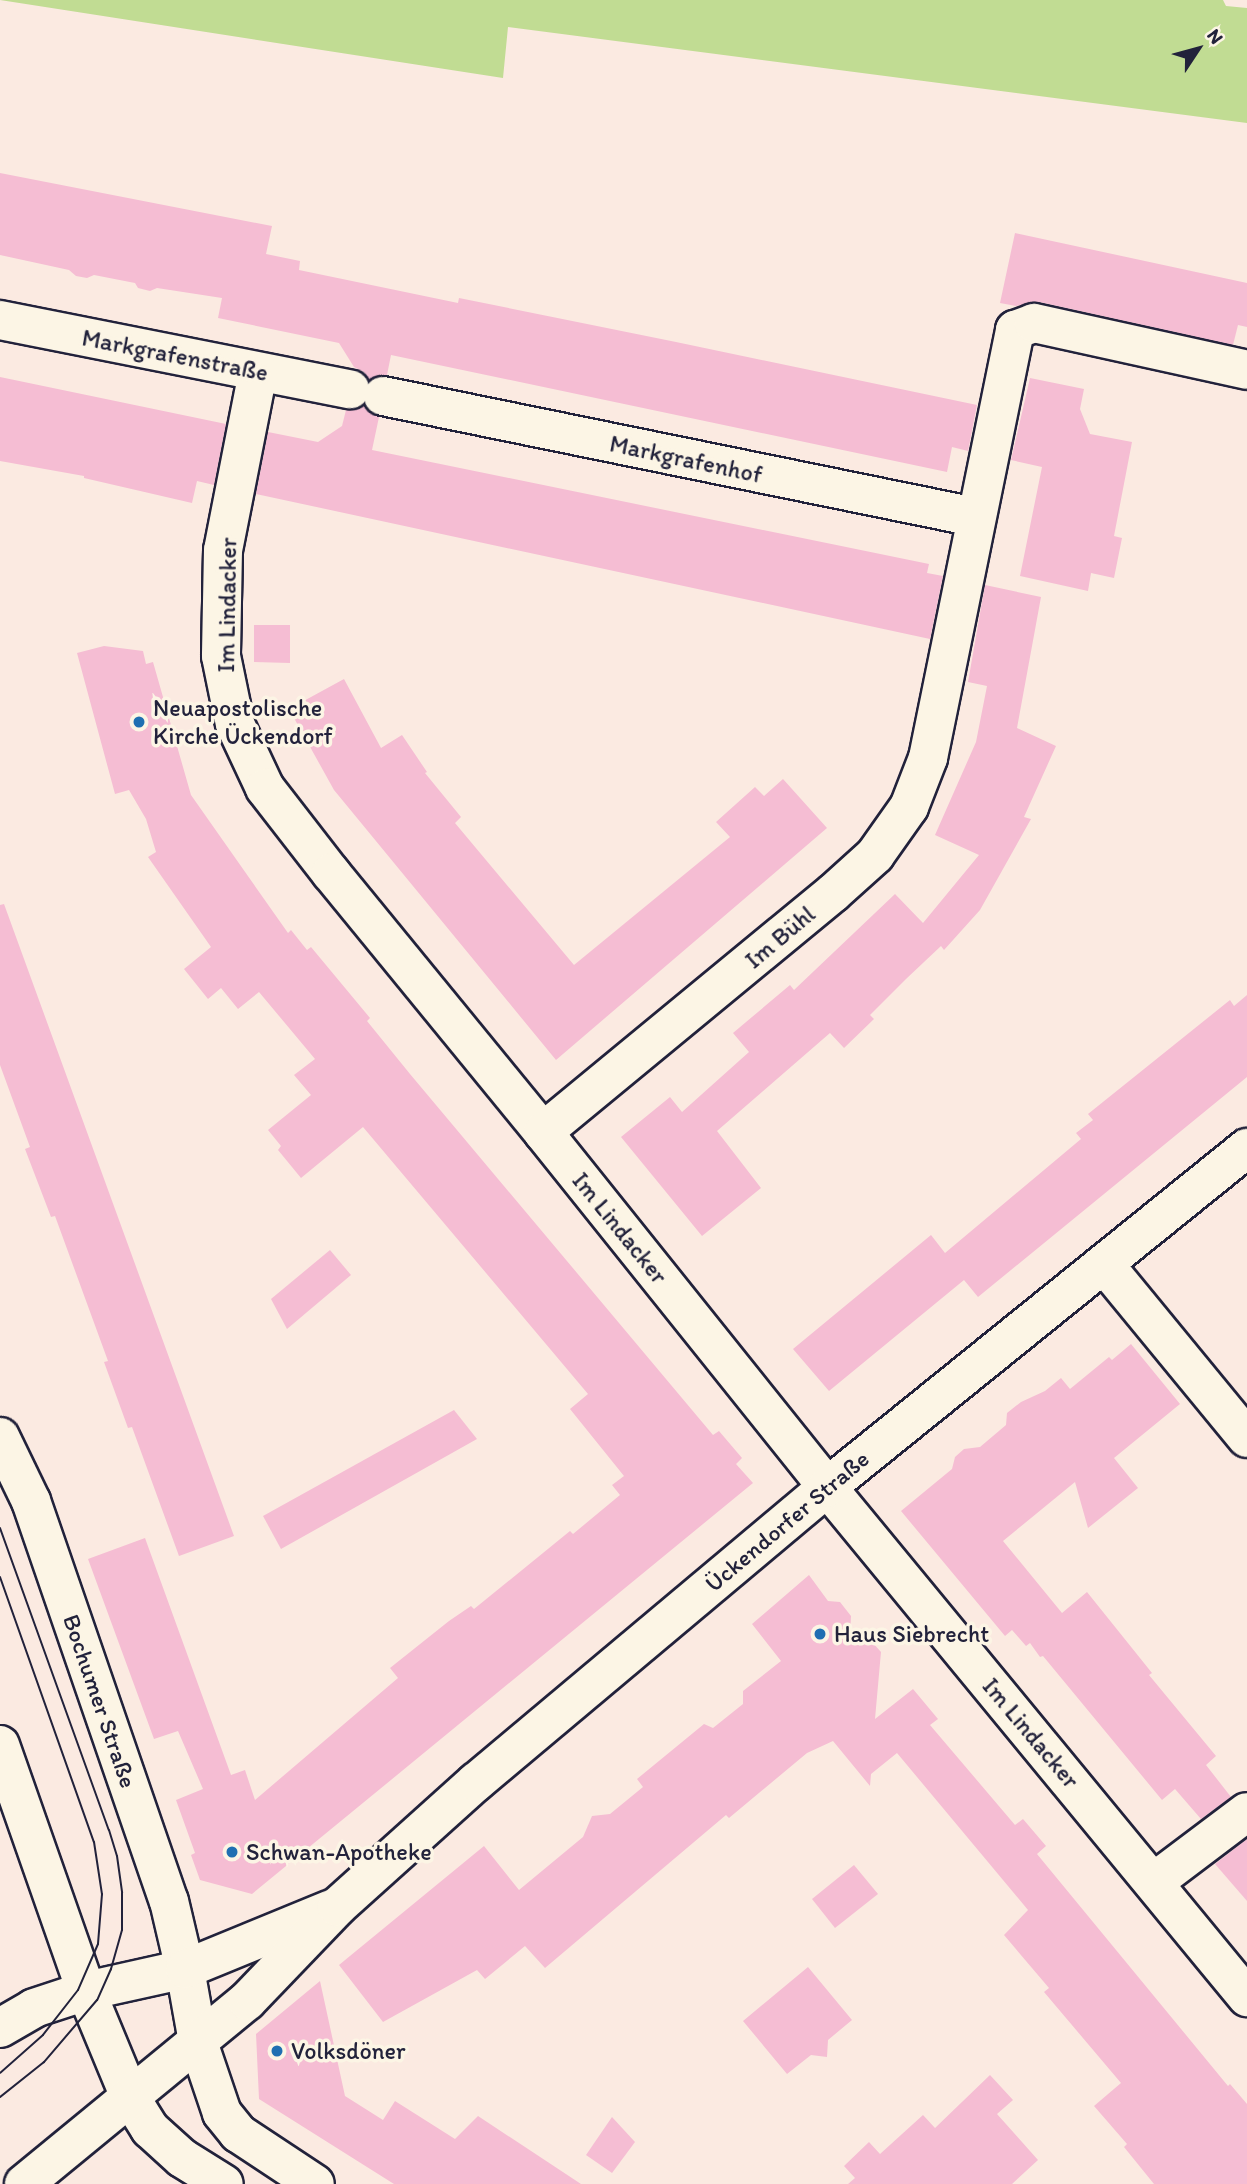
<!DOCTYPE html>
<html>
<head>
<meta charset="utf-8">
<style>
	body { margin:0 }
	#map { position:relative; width:1247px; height:2184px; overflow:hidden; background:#fbeae1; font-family:Itim,sans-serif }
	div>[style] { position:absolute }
	.green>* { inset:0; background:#c1dc93 }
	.building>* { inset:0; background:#f5bdd3 }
	.roads { filter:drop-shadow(2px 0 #22223b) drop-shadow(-2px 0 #22223b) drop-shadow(0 2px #22223b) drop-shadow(0 -2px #22223b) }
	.minor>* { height:38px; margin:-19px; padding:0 19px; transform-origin:19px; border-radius:19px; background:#fcf5e5 }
	.major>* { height:38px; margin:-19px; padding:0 19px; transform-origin:19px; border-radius:19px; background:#fcf5e5 }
	.tram>* { height:2px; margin:-1px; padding:0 1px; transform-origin:1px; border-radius:1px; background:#22223b }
	.dots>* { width:19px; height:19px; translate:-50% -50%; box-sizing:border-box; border:4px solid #fcf5e5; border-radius:50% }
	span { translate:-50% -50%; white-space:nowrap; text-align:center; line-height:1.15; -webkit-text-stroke:7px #fcf5e5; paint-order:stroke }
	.street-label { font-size:24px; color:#22223b }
	.poi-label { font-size:24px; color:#22223b }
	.left { translate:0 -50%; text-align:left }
	.north { position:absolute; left:1163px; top:14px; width:70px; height:70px; -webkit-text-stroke:5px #fcf5e5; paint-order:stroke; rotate:54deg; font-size:19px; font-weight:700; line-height:28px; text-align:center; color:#22223b }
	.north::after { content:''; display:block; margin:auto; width:24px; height:32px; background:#22223b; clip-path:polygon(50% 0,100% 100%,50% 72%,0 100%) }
</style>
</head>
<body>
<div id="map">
	<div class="green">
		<div style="clip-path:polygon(0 0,1223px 0,1226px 6px,1247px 8px,1247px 123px,508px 27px,503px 78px)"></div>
	</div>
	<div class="building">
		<div style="clip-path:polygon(0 173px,272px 226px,266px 254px,300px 261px,299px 270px,458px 303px,459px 298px,676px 342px,977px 405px,968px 451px,952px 447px,947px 472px,391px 355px,387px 375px,369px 380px,364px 372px,354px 367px,339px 343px,218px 318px,222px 298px,157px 288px,150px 291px,138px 288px,135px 283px,94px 275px,87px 278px,76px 276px,69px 270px,0 255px)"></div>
		<div style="clip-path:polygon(1015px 233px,1247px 283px,1247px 327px,1238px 325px,1233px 345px,1039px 302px,1016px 306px,1000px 303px)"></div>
		<div style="clip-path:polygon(0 377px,226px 424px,214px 485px,197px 481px,192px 503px,84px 478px,84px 476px,0 461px)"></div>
		<div style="clip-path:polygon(1030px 378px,1084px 389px,1080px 409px,1090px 434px,1132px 442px,1114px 536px,1122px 538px,1114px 578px,1091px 573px,1088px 591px,1020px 576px,1042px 467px,1011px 460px)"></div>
		<div style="clip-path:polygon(364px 405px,379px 417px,372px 450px,929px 564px,927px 573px,943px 576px,930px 639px,256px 494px,268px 432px,318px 442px,342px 426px,346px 410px)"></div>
		<div style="clip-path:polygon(985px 585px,1041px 597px,1017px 728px,1056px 746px,1024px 817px,1031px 819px,980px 910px,944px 950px,941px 946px,906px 979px,870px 1015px,874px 1019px,844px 1048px,830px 1033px,717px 1131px,761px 1188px,702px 1236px,621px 1137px,670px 1097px,682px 1112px,749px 1052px,733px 1033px,790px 985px,794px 990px,895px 894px,923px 923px,979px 855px,935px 835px,976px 742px,987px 686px,968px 682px)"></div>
		<div style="clip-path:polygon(254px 625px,290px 625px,290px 663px,254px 662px)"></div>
		<div style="clip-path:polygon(104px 646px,143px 651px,146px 664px,153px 662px,191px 795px,288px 933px,291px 930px,307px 950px,311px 947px,370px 1018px,367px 1021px,410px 1074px,713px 1435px,719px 1431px,742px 1458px,736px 1464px,753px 1483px,252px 1894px,200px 1880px,191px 1855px,195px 1853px,176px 1800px,203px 1789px,178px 1731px,154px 1739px,88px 1559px,145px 1538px,231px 1775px,245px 1770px,255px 1800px,398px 1678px,390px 1668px,449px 1621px,471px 1606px,474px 1609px,570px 1531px,573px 1534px,620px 1495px,612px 1485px,624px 1476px,570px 1409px,588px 1394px,363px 1127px,301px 1178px,278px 1150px,281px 1146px,268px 1130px,311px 1095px,294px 1075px,315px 1059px,259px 992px,238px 1009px,221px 988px,208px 999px,184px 969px,211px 947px,148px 857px,156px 852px,146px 819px,129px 790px,115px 794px,77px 653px)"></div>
		<div style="clip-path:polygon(344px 679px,381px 748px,402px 735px,427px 772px,425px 773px,461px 817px,455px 823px,574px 965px,730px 837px,716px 822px,755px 787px,764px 796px,783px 779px,827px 828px,556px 1060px,334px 790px,289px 709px)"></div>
		<div style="clip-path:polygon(4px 904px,234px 1536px,179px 1556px,132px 1427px,128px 1428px,104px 1362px,108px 1361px,55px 1216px,51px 1217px,25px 1149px,30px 1147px,0 1065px,0 905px)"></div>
		<div style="clip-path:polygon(1247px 995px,1247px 1077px,978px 1297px,964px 1280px,829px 1391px,793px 1349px,931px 1235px,945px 1253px,1081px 1139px,1076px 1133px,1093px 1120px,1088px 1114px,1230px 1000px,1234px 1006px)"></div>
		<div style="clip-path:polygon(330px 1250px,351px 1275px,287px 1329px,271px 1299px)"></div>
		<div style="clip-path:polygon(1131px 1344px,1180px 1404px,1114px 1458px,1138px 1488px,1088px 1528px,1075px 1482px,1003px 1541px,1062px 1613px,1087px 1592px,1152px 1673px,1149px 1675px,1216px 1756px,1206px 1765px,1231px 1797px,1201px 1819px,1175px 1789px,1162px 1800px,1043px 1656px,1040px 1657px,1030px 1643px,1026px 1646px,1012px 1630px,1005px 1636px,901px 1511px,952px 1469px,955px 1457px,964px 1449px,980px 1447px,1006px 1425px,1007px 1413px,1021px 1402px,1045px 1391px,1061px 1378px,1070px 1389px,1109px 1357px,1112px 1360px)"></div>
		<div style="clip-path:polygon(454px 1410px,477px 1439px,281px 1549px,263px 1516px)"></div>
		<div style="clip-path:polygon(809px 1575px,828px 1601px,840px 1602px,851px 1616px,850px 1637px,872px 1642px,881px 1652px,875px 1719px,913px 1689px,938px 1719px,930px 1725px,1015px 1825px,1023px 1819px,1046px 1846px,1037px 1854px,1228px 2086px,1230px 2084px,1247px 2104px,1247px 2184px,1154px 2184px,1124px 2147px,1127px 2144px,1094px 2106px,1121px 2083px,1044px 1992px,1049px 1988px,1004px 1935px,1028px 1910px,897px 1753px,871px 1774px,870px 1786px,833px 1741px,807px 1753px,729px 1818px,726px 1815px,545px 1968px,525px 1946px,485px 1979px,477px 1970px,383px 2022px,339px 1965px,484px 1846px,519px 1890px,583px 1837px,592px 1816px,610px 1814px,643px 1787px,637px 1779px,704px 1724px,713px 1728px,743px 1704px,743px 1691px,781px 1661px,752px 1624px)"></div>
		<div style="clip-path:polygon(1247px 1839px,1247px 1901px,1215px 1864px)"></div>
		<div style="clip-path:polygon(854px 1865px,878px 1894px,835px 1928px,812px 1899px)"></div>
		<div style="clip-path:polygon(808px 1967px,852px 2020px,828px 2040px,827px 2057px,811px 2055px,787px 2074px,743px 2021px)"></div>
		<div style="clip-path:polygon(320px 1981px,345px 2096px,383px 2120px,395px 2101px,455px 2139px,478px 2116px,581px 2184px,394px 2184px,259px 2099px,256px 2034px)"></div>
		<div style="clip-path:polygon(990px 2075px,1013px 2100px,997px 2114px,1038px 2160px,1012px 2184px,848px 2184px,855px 2178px,844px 2166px,869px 2142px,880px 2154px,923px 2115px,935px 2128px)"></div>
		<div style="clip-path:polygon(612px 2117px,635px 2142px,612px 2173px,586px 2155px)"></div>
	</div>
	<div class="roads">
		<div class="minor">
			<div style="left:0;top:320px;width:357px;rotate:11.2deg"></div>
			<div style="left:258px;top:372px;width:181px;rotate:101.1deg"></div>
			<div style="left:223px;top:550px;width:106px;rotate:91.1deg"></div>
			<div style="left:221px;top:656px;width:69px;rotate:78.4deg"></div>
			<div style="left:235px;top:724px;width:71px;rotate:64.9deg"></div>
			<div style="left:265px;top:788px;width:108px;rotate:52.2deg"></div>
			<div style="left:331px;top:873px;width:335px;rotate:50.7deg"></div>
			<div style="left:543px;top:1132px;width:455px;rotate:51.3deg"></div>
			<div style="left:827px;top:1487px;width:661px;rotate:50.53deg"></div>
			<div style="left:383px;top:396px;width:604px;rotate:11.55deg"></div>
			<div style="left:543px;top:1132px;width:376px;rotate:-39.5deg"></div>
			<div style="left:833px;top:893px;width:57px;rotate:-42.1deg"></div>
			<div style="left:875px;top:855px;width:59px;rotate:-54.7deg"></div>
			<div style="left:909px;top:807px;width:53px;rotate:-68.8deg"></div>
			<div style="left:928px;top:758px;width:437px;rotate:-78.5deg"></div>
			<div style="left:1015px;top:330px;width:20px;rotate:-20deg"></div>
			<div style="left:1034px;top:323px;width:218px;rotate:12.4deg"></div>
			<div style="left:1104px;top:1264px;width:225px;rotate:50.6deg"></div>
			<div style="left:1154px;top:1882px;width:116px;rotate:-37deg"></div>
			<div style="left:198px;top:2042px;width:75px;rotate:71.3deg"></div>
			<div style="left:222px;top:2113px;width:26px;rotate:51deg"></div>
			<div style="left:238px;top:2133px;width:92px;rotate:33.5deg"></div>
			<div style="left:130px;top:2097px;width:38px;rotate:58deg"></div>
			<div style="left:150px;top:2129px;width:43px;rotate:42.2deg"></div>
			<div style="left:182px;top:2158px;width:49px;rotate:31.8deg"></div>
		</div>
		<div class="major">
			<div style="left:0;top:1437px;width:71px;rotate:64.2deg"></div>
			<div style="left:31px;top:1501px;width:423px;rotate:71deg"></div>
			<div style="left:169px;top:1901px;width:70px;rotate:76.8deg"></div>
			<div style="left:185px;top:1969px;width:74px;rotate:79.9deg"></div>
			<div style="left:0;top:1745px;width:261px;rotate:70.7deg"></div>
			<div style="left:86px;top:1991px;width:115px;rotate:67.5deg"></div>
			<div style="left:0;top:2028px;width:39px;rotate:-30deg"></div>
			<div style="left:34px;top:2008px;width:55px;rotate:-18.1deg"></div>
			<div style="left:86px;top:1991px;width:101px;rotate:-12.5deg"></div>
			<div style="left:185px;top:1969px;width:156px;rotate:-22.3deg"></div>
			<div style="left:24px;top:2184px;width:288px;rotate:-39.4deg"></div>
			<div style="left:247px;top:2001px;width:130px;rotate:-46.2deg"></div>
			<div style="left:337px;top:1907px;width:187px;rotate:-42deg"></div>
			<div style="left:476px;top:1782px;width:459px;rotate:-40deg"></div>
			<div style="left:827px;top:1487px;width:540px;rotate:-38.91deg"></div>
		</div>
	</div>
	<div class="tram">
		<div style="left:0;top:1528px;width:321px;rotate:70.2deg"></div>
		<div style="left:109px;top:1830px;width:27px;rotate:73deg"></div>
		<div style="left:117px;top:1856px;width:37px;rotate:82deg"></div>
		<div style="left:122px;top:1893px;width:37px;rotate:90deg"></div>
		<div style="left:122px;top:1930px;width:41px;rotate:105.8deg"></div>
		<div style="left:111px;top:1969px;width:34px;rotate:114deg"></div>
		<div style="left:97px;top:2000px;width:82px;rotate:130.5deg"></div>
		<div style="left:44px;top:2062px;width:56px;rotate:141.5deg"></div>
		<div style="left:0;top:1577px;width:281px;rotate:70.5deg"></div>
		<div style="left:94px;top:1842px;width:53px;rotate:81.3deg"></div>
		<div style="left:102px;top:1894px;width:50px;rotate:94.6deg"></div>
		<div style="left:98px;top:1944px;width:50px;rotate:113.5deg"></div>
		<div style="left:78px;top:1990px;width:57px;rotate:127.9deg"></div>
		<div style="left:43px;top:2035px;width:57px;rotate:138.5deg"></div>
	</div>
	<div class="dots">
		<div style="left:139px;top:722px;background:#1f6fb2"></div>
		<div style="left:820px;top:1634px;background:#1f6fb2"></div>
		<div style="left:232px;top:1852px;background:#1f6fb2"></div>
		<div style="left:277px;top:2051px;background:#1f6fb2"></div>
	</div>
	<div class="street-label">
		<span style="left:175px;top:355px;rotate:11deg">Markgrafenstraße</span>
		<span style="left:686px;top:459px;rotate:12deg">Markgrafenhof</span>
		<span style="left:227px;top:605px;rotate:-89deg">Im Lindacker</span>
		<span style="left:780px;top:937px;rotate:-40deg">Im Bühl</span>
		<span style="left:620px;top:1228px;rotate:51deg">Im Lindacker</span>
		<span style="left:787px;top:1521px;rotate:-40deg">Ückendorfer Straße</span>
		<span style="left:100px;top:1701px;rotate:71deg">Bochumer Straße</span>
		<span style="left:1031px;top:1733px;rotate:50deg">Im Lindacker</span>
	</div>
	<div class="poi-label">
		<span class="left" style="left:153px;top:722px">Neuapostolische<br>Kirche Ückendorf</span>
		<span class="left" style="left:834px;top:1634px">Haus Siebrecht</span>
		<span class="left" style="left:246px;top:1852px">Schwan-Apotheke</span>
		<span class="left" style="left:291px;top:2051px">Volksdöner</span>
	</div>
	<div class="north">N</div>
</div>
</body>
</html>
